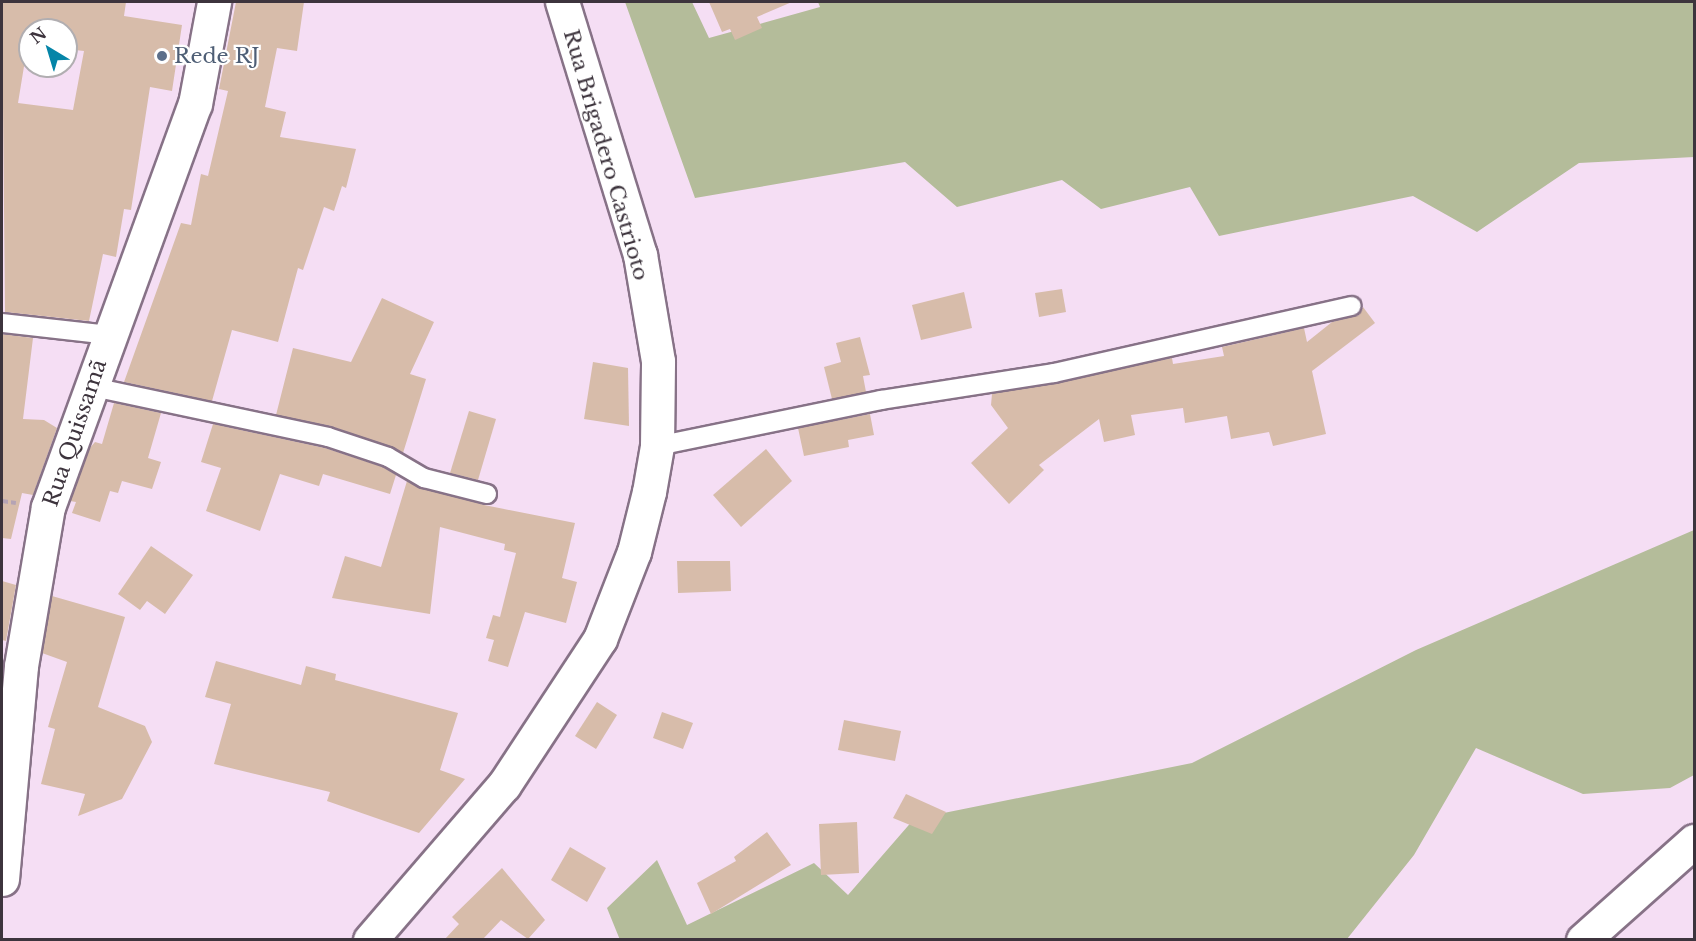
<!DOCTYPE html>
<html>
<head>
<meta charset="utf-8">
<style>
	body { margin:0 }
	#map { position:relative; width:1696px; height:941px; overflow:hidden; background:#f5def4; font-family:"Libre Baskerville",serif }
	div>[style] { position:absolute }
	.green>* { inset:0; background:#b4bc9a }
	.building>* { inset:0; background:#d7bcaa }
	.path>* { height:4px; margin-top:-2px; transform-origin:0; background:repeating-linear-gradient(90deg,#b5a3b4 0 6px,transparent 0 9px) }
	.roads { filter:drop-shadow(2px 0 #877287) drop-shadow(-2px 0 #877287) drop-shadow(0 2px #877287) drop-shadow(0 -2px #877287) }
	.service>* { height:18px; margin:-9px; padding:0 9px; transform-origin:9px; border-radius:9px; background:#fff }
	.minor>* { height:33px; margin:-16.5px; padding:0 16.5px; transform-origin:16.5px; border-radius:16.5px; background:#fff }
	.tertiary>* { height:33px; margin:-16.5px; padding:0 16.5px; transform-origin:16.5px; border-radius:16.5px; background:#fff }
	.dots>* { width:16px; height:16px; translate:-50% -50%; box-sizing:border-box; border:3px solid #fff; border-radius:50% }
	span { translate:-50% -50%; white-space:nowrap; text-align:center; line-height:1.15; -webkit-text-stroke:4.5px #fff; paint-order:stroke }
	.service-label { font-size:21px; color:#4e5e75 }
	.left { translate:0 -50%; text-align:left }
	.street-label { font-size:21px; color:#3d343d }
	.frame { position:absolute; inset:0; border:3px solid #3d343d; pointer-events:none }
	.north { position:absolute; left:18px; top:18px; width:60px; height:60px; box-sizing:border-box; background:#fff; border:2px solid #b1aeb1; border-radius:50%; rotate:322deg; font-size:16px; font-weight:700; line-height:24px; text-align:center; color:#3d343d }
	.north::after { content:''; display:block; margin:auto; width:21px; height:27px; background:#0585a8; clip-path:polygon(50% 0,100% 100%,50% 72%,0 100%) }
</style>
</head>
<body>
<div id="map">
	<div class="green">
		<div style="clip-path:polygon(625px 2px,692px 2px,709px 38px,820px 7px,818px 2px,1694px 2px,1694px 157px,1579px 163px,1477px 232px,1413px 196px,1219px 236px,1190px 187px,1101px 209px,1062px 180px,957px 207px,905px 162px,695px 198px)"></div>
		<div style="clip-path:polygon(1694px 530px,1694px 775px,1670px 788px,1583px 794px,1476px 748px,1414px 855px,1347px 939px,620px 940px,607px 908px,657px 860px,687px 925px,814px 863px,848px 895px,914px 819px,1192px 763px,1416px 650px)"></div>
	</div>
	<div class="building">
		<div style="clip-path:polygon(evenodd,2px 2px,126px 2px,124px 16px,182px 25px,172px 91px,150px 87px,131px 210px,124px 209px,116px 257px,103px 254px,89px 321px,5px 312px,2px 2px,30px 30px,66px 30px,66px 49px,84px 51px,73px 110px,18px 103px,30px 30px)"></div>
		<div style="clip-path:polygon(236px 2px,304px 2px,297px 51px,277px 48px,265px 107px,286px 112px,280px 137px,356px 149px,346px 188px,342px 186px,334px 211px,324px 207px,303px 270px,298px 268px,278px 342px,232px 330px,212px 401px,124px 382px,181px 223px,191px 225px,201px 174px,208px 176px,228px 91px,219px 89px)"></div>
		<div style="clip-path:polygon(709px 2px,792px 2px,757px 17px,762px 28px,735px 40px,730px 29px,722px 32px)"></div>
		<div style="clip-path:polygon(1062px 289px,1066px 312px,1039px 317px,1035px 293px)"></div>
		<div style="clip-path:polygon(964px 292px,972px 328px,921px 340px,912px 305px)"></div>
		<div style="clip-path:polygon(382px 298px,434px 322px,410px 374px,426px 379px,403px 453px,331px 426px,276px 415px,293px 348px,351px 362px)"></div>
		<div style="clip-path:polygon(1363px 307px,1375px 323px,1312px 371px,1326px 434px,1273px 446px,1269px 432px,1231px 439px,1227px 416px,1185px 423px,1183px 408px,1131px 415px,1135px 435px,1104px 442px,1099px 419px,1039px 465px,1044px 470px,1009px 504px,971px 463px,1008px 428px,991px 405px,992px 394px,1172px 358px,1173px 364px,1224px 356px,1222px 347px,1304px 328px,1307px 342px,1332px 322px,1359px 315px)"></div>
		<div style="clip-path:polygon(2px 334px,33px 338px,23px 419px,44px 420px,57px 428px,33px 495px,22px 493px,11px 539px,2px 538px)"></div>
		<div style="clip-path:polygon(860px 337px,870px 375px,863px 376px,866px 392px,832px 399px,824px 367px,841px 362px,836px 343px)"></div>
		<div style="clip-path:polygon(593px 362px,628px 368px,629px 426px,584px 419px)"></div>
		<div style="clip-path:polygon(114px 403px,161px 413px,148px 458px,161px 462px,152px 489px,122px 481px,118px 493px,110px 491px,100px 522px,72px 513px,76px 502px,70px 501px,89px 449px,95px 442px,102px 444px)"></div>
		<div style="clip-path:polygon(469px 411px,496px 419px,478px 480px,450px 473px)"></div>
		<div style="clip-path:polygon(870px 414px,874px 435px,848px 440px,849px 447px,804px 456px,798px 428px)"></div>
		<div style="clip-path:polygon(213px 424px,325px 448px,383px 467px,396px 475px,390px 494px,323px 474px,319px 486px,280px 474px,260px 531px,206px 511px,221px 468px,201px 462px)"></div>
		<div style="clip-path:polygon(766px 449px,792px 481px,741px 527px,713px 495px)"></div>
		<div style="clip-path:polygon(407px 481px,484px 505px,575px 523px,562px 578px,577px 582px,566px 623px,525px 612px,508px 667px,488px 661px,494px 640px,486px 638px,493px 615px,500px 617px,516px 553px,504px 550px,505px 544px,440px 527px,430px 614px,332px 598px,345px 556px,381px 567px)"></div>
		<div style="clip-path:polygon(151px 546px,193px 575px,165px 614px,147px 601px,140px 610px,118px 594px)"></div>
		<div style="clip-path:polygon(677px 561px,730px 561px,731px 591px,678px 593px)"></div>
		<div style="clip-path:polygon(2px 581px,16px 585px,6px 641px,2px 640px)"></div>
		<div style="clip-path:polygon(52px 596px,125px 617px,98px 707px,145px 726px,152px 742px,122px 799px,78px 816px,85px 794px,41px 784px,55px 729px,48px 727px,67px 662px,42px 653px)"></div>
		<div style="clip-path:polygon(216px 661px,301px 685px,306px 666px,336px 674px,335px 680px,458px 713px,440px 770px,465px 779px,419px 833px,327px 801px,330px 792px,214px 764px,231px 704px,205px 697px)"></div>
		<div style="clip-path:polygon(597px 702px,617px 715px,596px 749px,575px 736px)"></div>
		<div style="clip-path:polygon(662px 712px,693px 723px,683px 749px,653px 738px)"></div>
		<div style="clip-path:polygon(844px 720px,901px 731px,895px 761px,838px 750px)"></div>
		<div style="clip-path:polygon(906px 794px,946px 812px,932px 834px,893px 818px)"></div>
		<div style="clip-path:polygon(857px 822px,859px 873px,821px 875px,819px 824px)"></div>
		<div style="clip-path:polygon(767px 832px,791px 865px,711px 914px,697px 883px,736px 861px,734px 857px)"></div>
		<div style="clip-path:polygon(570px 847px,606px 868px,587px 902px,551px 880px)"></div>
		<div style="clip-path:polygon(502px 868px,545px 920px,528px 939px,501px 920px,483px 939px,445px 939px,459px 924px,452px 917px)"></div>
	</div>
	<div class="path">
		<div style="left:2px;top:501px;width:14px;rotate:8deg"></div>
	</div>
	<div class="roads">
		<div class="service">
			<div style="left:2px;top:323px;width:108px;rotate:6.4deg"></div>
			<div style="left:93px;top:387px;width:240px;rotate:12deg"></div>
			<div style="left:328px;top:437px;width:63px;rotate:18.4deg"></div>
			<div style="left:388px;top:457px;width:42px;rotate:30.3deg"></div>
			<div style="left:424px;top:478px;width:65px;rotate:14.3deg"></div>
			<div style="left:657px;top:446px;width:229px;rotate:-11.6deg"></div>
			<div style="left:881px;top:400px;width:175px;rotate:-8.9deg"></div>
			<div style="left:1054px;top:373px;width:305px;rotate:-12.7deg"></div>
		</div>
		<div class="minor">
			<div style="left:370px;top:940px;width:205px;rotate:-49.2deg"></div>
			<div style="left:504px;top:785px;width:175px;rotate:-56.7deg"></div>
			<div style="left:600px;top:639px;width:93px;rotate:-68.7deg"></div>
			<div style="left:634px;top:552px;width:62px;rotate:-76deg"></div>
			<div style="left:649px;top:492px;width:47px;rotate:-80.1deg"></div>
			<div style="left:657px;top:446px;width:85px;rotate:-89.3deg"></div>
			<div style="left:658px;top:361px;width:108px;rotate:-99.6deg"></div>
			<div style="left:640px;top:255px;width:265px;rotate:-107.1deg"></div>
			<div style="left:1583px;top:940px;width:149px;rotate:-41.7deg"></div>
		</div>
		<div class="tertiary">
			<div style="left:2px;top:879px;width:214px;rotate:-84.9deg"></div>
			<div style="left:21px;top:666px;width:161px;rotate:-80.4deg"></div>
			<div style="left:48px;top:507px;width:429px;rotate:-70deg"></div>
			<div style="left:195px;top:104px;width:104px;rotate:-79.4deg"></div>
		</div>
	</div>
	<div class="dots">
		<div style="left:162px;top:56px;background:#5c6f8a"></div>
	</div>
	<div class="service-label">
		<span class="left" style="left:174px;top:56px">Rede RJ</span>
	</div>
	<div class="street-label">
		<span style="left:606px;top:155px;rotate:74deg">Rua Brigadero Castrioto</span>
		<span style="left:75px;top:433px;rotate:-71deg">Rua Quissamã</span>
	</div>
	<div class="frame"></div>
	<div class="north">N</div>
</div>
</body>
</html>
